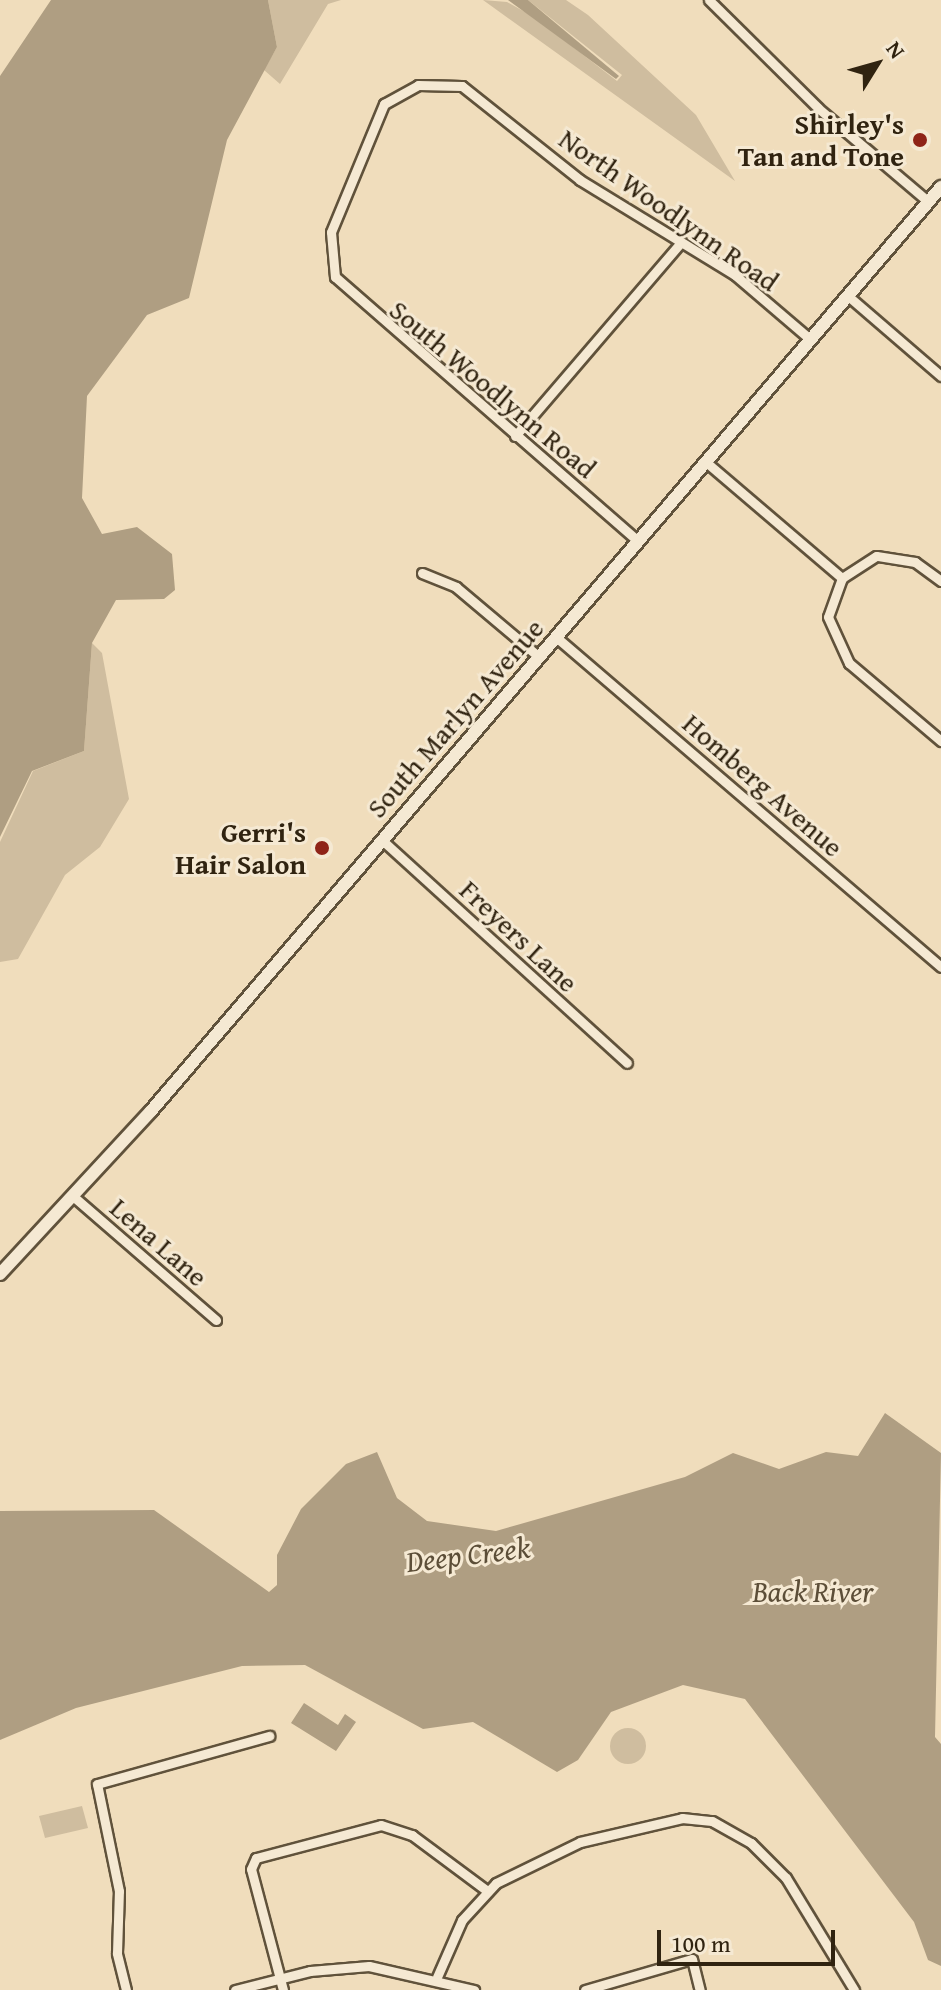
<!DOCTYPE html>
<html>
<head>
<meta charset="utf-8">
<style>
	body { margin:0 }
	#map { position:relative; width:941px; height:1990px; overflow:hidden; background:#f0ddbc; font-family:"Gentium Book Plus",serif }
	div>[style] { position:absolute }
	.green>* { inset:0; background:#cfbd9f }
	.round { border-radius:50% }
	.water>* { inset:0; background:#af9e82 }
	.roads { filter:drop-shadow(2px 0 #60523b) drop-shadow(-2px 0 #60523b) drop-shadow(0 2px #60523b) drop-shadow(0 -2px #60523b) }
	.street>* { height:9px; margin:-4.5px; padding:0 4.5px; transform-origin:4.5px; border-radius:4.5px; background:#f5e9d3 }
	.secondary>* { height:12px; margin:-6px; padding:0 6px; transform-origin:6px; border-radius:6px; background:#f5e9d3 }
	.dots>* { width:22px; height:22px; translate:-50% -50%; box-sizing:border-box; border:4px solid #f5e9d3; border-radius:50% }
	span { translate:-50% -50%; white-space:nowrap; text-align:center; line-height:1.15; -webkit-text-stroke:6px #f5e9d3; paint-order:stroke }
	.poi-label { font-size:28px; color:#302310; font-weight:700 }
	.right { translate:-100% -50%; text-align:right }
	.street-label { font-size:28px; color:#302310 }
	.water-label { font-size:30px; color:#5c4e38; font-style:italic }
	.north { position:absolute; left:837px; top:24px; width:80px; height:80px; -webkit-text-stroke:6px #f5e9d3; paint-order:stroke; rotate:53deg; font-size:22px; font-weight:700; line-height:32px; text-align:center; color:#302310 }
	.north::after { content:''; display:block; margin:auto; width:28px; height:36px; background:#302310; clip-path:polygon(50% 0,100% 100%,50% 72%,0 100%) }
	.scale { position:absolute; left:657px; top:1930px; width:178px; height:36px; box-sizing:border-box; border:4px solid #302310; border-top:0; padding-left:10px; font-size:24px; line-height:28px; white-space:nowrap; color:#302310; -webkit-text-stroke:6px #f5e9d3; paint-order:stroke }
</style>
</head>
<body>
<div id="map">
	<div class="green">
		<div style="clip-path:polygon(268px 0,341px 0,328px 4px,280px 84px,264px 70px,277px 47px)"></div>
		<div style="clip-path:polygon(483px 0,507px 2px,534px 17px,617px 81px,622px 75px,528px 0,566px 0,588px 15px,696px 115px,735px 181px)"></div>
		<div style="clip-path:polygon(92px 643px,102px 653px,129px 799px,100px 847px,65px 875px,18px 959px,0 962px,0 842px,33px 771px,84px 751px)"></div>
		<div class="round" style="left:610px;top:1728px;width:36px;height:36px"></div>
		<div style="clip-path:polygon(82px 1806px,88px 1828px,45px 1838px,39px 1816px)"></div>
	</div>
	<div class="water">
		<div style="clip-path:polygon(51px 0,268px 0,277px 47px,227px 140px,189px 298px,147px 315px,87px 396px,82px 498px,102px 534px,137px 527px,172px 554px,175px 590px,164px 599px,116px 600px,92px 643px,84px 751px,32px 771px,0 837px,0 76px)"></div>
		<div style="clip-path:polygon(508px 0,528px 0,619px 76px,616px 79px)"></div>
		<div style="clip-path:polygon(885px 1413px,941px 1453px,935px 1737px,941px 1744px,941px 1966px,928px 1960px,914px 1922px,745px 1699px,683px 1685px,611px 1712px,578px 1760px,557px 1772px,473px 1722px,423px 1729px,305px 1665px,242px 1666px,76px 1708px,0 1740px,0 1511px,154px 1510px,269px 1592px,277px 1585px,277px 1555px,301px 1509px,346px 1464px,377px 1452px,397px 1498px,427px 1521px,496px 1531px,685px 1477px,733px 1453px,779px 1469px,826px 1452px,858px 1456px)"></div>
		<div style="clip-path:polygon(304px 1703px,338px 1725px,345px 1714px,356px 1722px,336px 1751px,291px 1723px)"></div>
	</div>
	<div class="roads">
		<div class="street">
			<div style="left:709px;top:0;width:153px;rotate:44.7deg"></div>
			<div style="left:818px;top:108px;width:145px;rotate:40.3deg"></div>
			<div style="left:847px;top:295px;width:124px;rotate:40.8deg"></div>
			<div style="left:515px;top:436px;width:255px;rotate:-49.4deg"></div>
			<div style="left:706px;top:462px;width:179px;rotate:40.5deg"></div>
			<div style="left:638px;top:541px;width:402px;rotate:-138.9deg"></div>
			<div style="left:335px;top:277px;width:45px;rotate:-95.1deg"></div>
			<div style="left:331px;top:232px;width:139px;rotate:-67.5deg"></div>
			<div style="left:384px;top:104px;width:39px;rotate:-29deg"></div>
			<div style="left:418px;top:85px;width:44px;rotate:1.3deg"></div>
			<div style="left:462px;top:86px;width:151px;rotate:38.5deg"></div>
			<div style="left:580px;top:180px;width:182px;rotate:31.5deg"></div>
			<div style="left:735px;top:275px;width:99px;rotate:40.5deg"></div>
			<div style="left:422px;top:573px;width:37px;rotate:22deg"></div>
			<div style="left:456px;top:587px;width:109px;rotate:40.1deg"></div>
			<div style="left:941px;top:581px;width:32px;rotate:-144deg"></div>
			<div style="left:915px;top:562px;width:39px;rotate:-171deg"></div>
			<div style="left:876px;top:556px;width:40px;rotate:147.1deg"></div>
			<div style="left:842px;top:578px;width:41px;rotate:109.7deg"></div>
			<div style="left:828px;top:617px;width:51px;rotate:65.5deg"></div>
			<div style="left:849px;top:663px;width:121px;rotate:40.3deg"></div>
			<div style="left:556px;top:637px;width:507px;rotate:40.6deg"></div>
			<div style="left:382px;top:840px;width:331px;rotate:42.3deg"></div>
			<div style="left:74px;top:1197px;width:188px;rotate:40.9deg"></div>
			<div style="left:437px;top:1977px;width:62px;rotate:-66.3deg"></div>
			<div style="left:462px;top:1920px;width:50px;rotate:-47.4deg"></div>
			<div style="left:496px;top:1883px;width:93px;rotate:-26deg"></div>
			<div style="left:580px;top:1842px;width:105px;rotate:-13.2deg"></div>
			<div style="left:682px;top:1818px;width:30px;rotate:6deg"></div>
			<div style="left:712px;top:1821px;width:45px;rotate:29.4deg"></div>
			<div style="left:751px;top:1843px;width:49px;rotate:45deg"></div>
			<div style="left:786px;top:1878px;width:131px;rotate:58.7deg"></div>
			<div style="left:126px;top:1990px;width:38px;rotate:-104deg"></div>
			<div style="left:117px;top:1953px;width:62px;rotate:-88.2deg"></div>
			<div style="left:119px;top:1891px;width:109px;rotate:-101.6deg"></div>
			<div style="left:97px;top:1784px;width:179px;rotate:-15.6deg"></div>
			<div style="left:235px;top:1990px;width:77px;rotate:-14.2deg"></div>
			<div style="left:310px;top:1971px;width:59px;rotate:-4.8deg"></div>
			<div style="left:369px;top:1966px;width:108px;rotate:12.9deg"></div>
			<div style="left:283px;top:1990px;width:125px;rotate:-104.8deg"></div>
			<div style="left:251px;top:1869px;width:12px;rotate:-66deg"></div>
			<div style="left:256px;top:1858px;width:129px;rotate:-14.8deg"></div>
			<div style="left:381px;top:1825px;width:33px;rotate:18deg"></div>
			<div style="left:412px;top:1835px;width:92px;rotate:36.6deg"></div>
			<div style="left:585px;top:1990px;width:111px;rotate:-16.2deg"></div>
			<div style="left:692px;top:1959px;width:32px;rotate:76deg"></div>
		</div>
		<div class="secondary">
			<div style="left:0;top:1274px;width:222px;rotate:-47.2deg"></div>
			<div style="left:151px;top:1111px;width:1216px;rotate:-49.47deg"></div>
		</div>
	</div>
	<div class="dots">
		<div style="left:920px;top:140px;background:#8f2418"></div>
		<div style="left:322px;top:848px;background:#8f2418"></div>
	</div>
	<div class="poi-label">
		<span class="right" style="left:904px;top:140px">Shirley's<br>Tan and Tone</span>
		<span class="right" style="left:306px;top:848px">Gerri's<br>Hair Salon</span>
	</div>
	<div class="street-label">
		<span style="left:669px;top:210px;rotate:35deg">North Woodlynn Road</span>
		<span style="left:493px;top:389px;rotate:40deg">South Woodlynn Road</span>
		<span style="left:455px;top:718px;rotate:-49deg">South Marlyn Avenue</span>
		<span style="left:763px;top:785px;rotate:41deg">Homberg Avenue</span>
		<span style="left:519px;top:936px;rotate:43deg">Freyers Lane</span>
		<span style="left:159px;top:1242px;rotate:41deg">Lena Lane</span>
	</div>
	<div class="water-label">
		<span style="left:468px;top:1554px;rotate:-7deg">Deep Creek</span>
		<span style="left:813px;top:1591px">Back River</span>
	</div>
	<div class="north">N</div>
	<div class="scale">100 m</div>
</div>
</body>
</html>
